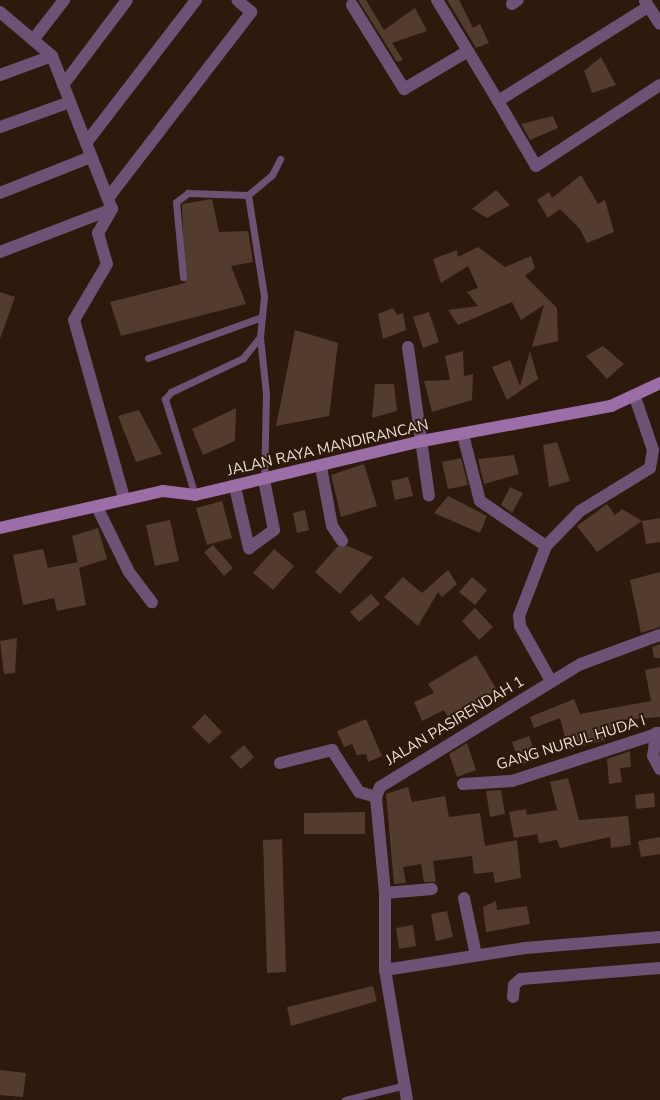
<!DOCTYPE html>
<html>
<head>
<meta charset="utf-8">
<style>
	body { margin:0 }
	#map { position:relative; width:660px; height:1100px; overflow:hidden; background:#2e190d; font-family:"Nunito Sans",sans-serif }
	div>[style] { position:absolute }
	.building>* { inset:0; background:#533c2e }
	.lane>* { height:7px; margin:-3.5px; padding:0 3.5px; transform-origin:3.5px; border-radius:3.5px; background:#6e5276 }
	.street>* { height:12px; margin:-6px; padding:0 6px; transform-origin:6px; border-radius:6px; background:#6e5276 }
	.secondary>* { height:12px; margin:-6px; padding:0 6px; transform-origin:6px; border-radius:6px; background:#9b6ea8 }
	span { translate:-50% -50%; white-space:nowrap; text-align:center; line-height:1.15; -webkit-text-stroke:4px #2e190d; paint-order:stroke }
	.street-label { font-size:15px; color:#edded6 }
</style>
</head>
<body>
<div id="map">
	<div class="building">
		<div style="clip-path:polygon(358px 0,366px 0,384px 30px,415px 8px,427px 31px,392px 43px,403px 60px,397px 62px)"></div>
		<div style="clip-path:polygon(447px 0,459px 0,473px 28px,480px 24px,489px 43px,476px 48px)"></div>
		<div style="clip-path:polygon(601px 57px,616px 85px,592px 93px,584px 71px)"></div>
		<div style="clip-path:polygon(553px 116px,558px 128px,530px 140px,521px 124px)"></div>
		<div style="clip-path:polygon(581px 175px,598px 204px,605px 200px,614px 232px,587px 243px,580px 229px,560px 209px,548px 218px,537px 200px,549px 192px,552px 198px)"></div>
		<div style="clip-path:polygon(496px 190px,510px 205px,487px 218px,472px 209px)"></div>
		<div style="clip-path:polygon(212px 199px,219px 232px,248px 231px,253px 262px,231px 266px,246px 304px,121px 336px,110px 302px,185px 283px,182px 204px)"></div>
		<div style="clip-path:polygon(478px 247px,505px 267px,531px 256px,535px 268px,525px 276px,557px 308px,558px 341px,532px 347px,544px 305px,521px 320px,512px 302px,458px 325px,448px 310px,478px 306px,467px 292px,478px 288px,468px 266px,441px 283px,433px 259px,457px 250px,458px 257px)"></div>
		<div style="clip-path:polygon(0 292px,15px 297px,0 339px)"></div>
		<div style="clip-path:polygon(393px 308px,397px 315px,403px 313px,406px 330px,383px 339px,378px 314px)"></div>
		<div style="clip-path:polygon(429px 312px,439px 342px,423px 348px,413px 317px)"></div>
		<div style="clip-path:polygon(295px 330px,338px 343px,329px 416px,276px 426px)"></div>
		<div style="clip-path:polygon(603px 346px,624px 364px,607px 379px,586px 356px)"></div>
		<div style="clip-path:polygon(463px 351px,464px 376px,473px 374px,472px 400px,432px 412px,424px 381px,450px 380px,445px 356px)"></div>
		<div style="clip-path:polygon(530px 351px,538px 379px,507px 400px,492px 367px,510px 360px,520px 386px)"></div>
		<div style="clip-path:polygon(375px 384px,394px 384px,397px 411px,372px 418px)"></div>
		<div style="clip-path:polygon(236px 408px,235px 441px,203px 455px,192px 429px)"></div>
		<div style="clip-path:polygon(139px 410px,162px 454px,136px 462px,118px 416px)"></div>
		<div style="clip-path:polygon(557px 442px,570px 481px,549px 487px,543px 445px)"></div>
		<div style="clip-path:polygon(514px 455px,519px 474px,484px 484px,478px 459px)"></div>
		<div style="clip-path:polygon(461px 458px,468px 485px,448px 489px,442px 462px)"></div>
		<div style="clip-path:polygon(364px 464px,377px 506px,341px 517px,331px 475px)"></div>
		<div style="clip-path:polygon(408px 477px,413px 496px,395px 500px,391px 481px)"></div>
		<div style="clip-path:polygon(510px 487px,523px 493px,512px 513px,501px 505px)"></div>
		<div style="clip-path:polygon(448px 496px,487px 516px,480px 533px,434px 513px)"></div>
		<div style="clip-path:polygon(222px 501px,232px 538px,207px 545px,196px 508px)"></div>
		<div style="clip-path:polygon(607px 504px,615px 515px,622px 509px,642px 521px,597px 552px,577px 526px)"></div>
		<div style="clip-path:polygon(305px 510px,309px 530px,297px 533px,293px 513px)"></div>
		<div style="clip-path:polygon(660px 518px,660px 542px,646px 544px,642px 521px)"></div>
		<div style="clip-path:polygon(170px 520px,179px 561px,155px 566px,146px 525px)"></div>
		<div style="clip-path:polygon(98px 528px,107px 559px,79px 568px,72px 536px)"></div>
		<div style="clip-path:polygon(213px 545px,233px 568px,224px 576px,204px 552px)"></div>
		<div style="clip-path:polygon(348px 546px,373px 557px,340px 594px,315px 572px,337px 547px)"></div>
		<div style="clip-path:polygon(43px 549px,48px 568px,78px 562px,86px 605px,57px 611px,54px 598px,23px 605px,13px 555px)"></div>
		<div style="clip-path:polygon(274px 549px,294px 566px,273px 590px,253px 573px)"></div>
		<div style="clip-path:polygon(448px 570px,457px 584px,442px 597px,438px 592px,418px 626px,384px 597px,403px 577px,422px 593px)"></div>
		<div style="clip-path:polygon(660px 572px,660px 627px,641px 633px,630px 580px)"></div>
		<div style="clip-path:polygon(472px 577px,487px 590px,475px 605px,459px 592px)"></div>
		<div style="clip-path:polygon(371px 594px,380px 604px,359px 622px,350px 612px)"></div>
		<div style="clip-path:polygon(475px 608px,493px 627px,479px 640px,462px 621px)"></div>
		<div style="clip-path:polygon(17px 638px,15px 673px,4px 674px,0 641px)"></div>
		<div style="clip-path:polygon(660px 644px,660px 658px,654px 658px,652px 647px)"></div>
		<div style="clip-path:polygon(476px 655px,497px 690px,449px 719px,444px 710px,422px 721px,414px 702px,434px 693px,428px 684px)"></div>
		<div style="clip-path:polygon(660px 667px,660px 717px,622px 720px,623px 728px,603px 731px,605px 740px,568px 750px,560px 718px,534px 728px,530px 717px,574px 699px,580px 714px,651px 701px,645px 670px)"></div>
		<div style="clip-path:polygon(205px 714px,222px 732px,209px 744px,192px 727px)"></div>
		<div style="clip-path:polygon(366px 719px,382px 756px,368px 762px,366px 754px,357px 755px,352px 744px,344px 747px,337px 731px)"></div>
		<div style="clip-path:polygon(529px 736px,537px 759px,520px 765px,512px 742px)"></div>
		<div style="clip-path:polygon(467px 743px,476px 770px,457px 777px,449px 754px)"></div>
		<div style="clip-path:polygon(244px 745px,254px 757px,241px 769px,230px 757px)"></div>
		<div style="clip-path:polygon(630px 751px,631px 767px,620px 768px,622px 782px,609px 784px,607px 759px)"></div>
		<div style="clip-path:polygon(568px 778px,579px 820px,628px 816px,631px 845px,611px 848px,610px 837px,560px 848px,557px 840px,539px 843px,537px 834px,514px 838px,509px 812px,526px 809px,527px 815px,557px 810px,550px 782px)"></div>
		<div style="clip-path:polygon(408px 787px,412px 802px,445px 796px,449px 817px,480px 813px,485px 846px,517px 840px,521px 878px,495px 883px,493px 872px,474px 874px,472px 856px,433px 861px,436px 882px,424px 882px,421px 864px,403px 867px,406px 883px,394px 884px,386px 794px)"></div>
		<div style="clip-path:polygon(501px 790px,505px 814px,490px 817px,486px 791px)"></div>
		<div style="clip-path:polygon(654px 793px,655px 807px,636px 809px,635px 795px)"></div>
		<div style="clip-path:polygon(365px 812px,365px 834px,304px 834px,304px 813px)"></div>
		<div style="clip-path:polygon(660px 837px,660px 854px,641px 857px,638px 841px)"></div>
		<div style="clip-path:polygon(282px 839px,286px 972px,267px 973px,263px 840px)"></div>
		<div style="clip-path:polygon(496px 901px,497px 910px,527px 906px,530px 924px,486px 932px,483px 907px)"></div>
		<div style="clip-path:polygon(447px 911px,453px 937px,436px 941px,431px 914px)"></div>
		<div style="clip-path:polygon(413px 925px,416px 946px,399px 949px,396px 928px)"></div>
		<div style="clip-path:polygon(373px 986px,377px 1001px,291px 1026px,287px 1007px)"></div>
		<div style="clip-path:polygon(0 1070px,26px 1073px,23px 1097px,0 1095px)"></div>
	</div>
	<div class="lane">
		<div style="left:183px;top:277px;width:75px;rotate:-95.3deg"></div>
		<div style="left:176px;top:202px;width:15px;rotate:-37deg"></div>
		<div style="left:188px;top:193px;width:60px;rotate:1.9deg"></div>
		<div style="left:260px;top:337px;width:57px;rotate:84deg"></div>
		<div style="left:266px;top:394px;width:86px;rotate:91.3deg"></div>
		<div style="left:148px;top:358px;width:121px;rotate:-19.8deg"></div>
		<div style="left:195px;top:495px;width:101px;rotate:-107.4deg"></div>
		<div style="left:165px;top:399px;width:9px;rotate:-49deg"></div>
		<div style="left:171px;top:392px;width:80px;rotate:-25.3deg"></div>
		<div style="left:243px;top:358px;width:27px;rotate:-51deg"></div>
		<div style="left:260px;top:337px;width:41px;rotate:-84.4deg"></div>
		<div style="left:264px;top:296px;width:102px;rotate:-99deg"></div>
		<div style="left:248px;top:195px;width:31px;rotate:-40deg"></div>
		<div style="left:272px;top:175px;width:18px;rotate:-63deg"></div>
		<div style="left:345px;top:1100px;width:63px;rotate:-13.8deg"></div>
	</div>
	<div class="street">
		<div style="left:437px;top:0;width:60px;rotate:58.7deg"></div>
		<div style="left:645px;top:1px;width:27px;rotate:57deg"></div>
		<div style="left:512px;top:4px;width:7px;rotate:-34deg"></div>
		<div style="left:352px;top:5px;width:99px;rotate:58.2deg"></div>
		<div style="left:404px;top:89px;width:74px;rotate:-30.7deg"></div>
		<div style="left:468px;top:51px;width:58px;rotate:59deg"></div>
		<div style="left:498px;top:101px;width:177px;rotate:-32.1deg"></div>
		<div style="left:0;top:12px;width:68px;rotate:40.2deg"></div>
		<div style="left:52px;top:56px;width:164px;rotate:68.6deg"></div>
		<div style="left:112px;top:209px;width:28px;rotate:120deg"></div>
		<div style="left:98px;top:233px;width:32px;rotate:74deg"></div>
		<div style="left:107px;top:264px;width:65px;rotate:120.5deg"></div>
		<div style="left:74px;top:320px;width:185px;rotate:74.3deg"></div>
		<div style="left:33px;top:40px;width:51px;rotate:-52.2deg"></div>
		<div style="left:0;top:75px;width:55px;rotate:-20.1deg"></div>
		<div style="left:63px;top:85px;width:106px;rotate:-53deg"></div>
		<div style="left:498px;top:101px;width:75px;rotate:59.7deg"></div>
		<div style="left:536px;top:166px;width:148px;rotate:-33.2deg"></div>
		<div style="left:0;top:127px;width:74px;rotate:-19.7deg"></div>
		<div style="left:86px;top:143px;width:180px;rotate:-52.4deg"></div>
		<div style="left:0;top:193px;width:98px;rotate:-21.6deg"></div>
		<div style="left:108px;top:198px;width:235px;rotate:-52.4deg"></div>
		<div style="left:251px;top:12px;width:18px;rotate:-139deg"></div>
		<div style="left:0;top:252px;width:120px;rotate:-21deg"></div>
		<div style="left:408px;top:347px;width:150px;rotate:82deg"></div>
		<div style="left:463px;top:435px;width:68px;rotate:75.6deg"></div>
		<div style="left:480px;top:501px;width:80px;rotate:34.3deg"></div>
		<div style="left:546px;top:546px;width:75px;rotate:111.1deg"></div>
		<div style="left:519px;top:616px;width:10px;rotate:84deg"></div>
		<div style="left:520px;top:626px;width:63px;rotate:60.6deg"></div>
		<div style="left:321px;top:467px;width:60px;rotate:79.4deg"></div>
		<div style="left:332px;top:526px;width:18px;rotate:56deg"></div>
		<div style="left:235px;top:487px;width:63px;rotate:77.1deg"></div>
		<div style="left:249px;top:548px;width:31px;rotate:-36deg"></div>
		<div style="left:274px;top:530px;width:51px;rotate:-101.3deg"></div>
		<div style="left:97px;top:507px;width:72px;rotate:63.8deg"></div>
		<div style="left:129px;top:572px;width:38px;rotate:53deg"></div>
		<div style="left:546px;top:546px;width:49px;rotate:-45.8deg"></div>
		<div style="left:580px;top:511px;width:82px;rotate:-31.6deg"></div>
		<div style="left:650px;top:468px;width:18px;rotate:-81deg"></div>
		<div style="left:653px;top:450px;width:56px;rotate:-108.8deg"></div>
		<div style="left:656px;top:733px;width:23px;rotate:97deg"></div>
		<div style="left:653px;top:756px;width:15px;rotate:62deg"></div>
		<div style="left:280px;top:763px;width:54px;rotate:-14deg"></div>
		<div style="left:332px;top:750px;width:50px;rotate:57.3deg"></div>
		<div style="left:359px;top:792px;width:18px;rotate:16deg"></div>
		<div style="left:463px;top:784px;width:49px;rotate:-3.5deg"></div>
		<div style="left:512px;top:781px;width:156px;rotate:-18deg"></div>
		<div style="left:385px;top:893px;width:47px;rotate:-4.9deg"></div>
		<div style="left:464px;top:898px;width:58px;rotate:78.1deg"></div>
		<div style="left:385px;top:970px;width:142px;rotate:-8.9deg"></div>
		<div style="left:525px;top:948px;width:135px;rotate:-4.7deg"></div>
		<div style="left:513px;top:997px;width:12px;rotate:-85deg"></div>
		<div style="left:514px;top:985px;width:9px;rotate:-41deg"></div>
		<div style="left:521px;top:979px;width:139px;rotate:-4.5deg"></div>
		<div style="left:407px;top:1100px;width:132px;rotate:-99.6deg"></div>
		<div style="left:385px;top:970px;width:77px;rotate:-90deg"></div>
		<div style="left:385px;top:893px;width:96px;rotate:-95.4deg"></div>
		<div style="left:376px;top:797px;width:11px;rotate:-68deg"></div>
		<div style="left:380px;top:787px;width:236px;rotate:-31.5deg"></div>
		<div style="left:581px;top:664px;width:84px;rotate:-20.2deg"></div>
	</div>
	<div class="secondary">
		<div style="left:0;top:528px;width:167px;rotate:-12.8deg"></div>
		<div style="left:163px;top:491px;width:32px;rotate:7deg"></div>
		<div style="left:195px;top:495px;width:233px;rotate:-13.4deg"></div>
		<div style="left:422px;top:441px;width:192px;rotate:-10.5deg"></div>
		<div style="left:611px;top:406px;width:54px;rotate:-25.1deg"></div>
	</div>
	<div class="street-label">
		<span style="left:328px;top:448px;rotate:-13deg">JALAN RAYA MANDIRANCAN</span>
		<span style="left:455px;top:721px;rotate:-31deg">JALAN PASIRENDAH 1</span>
		<span style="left:571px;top:743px;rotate:-17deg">GANG NURUL HUDA I</span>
	</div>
</div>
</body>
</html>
